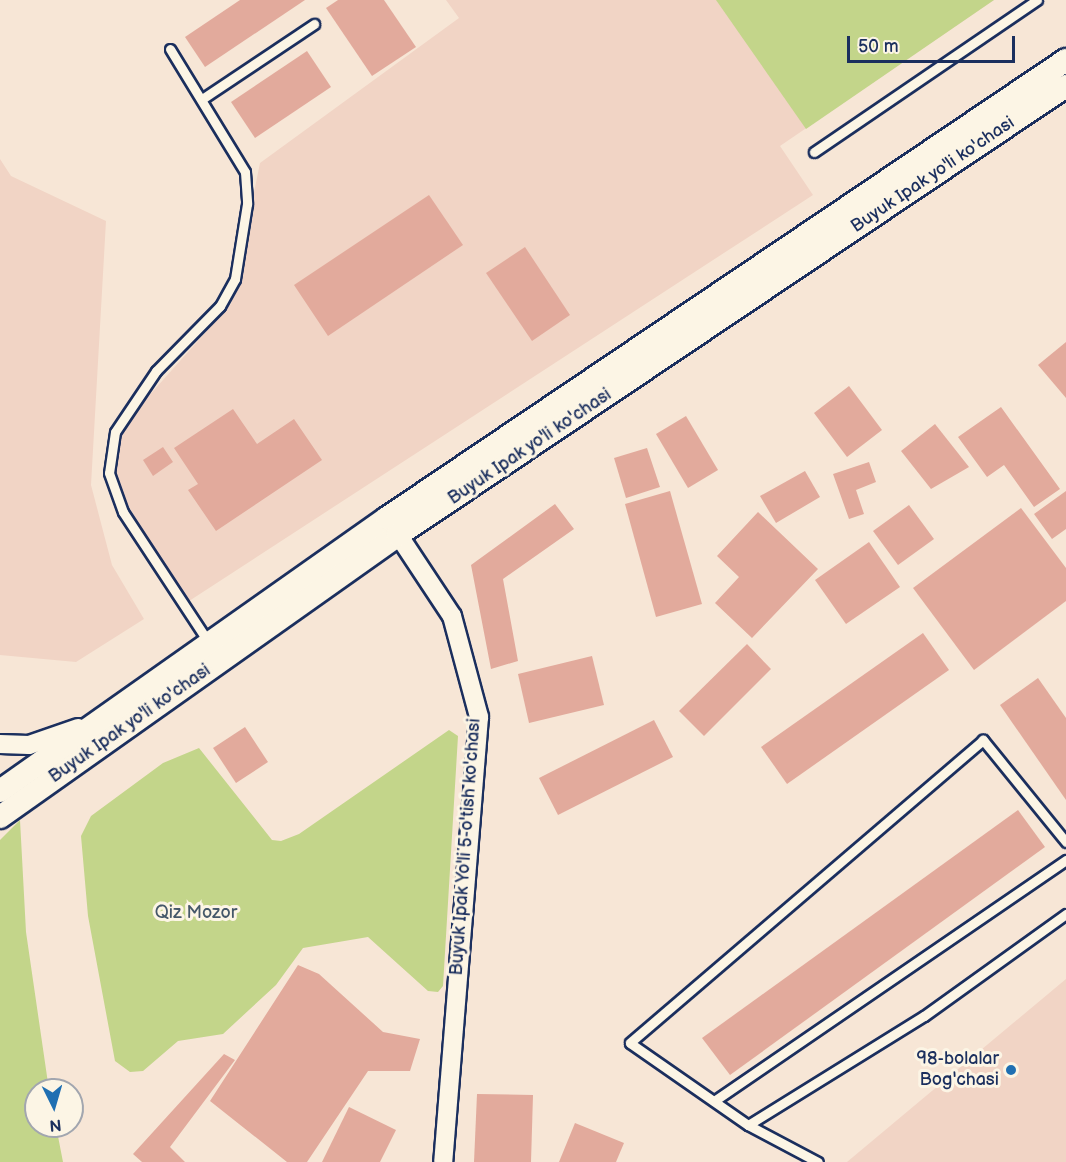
<!DOCTYPE html>
<html>
<head>
<meta charset="utf-8">
<style>
	body { margin:0 }
	#map { position:relative; width:1066px; height:1162px; overflow:hidden; background:#f7e6d6; font-family:"Balsamiq Sans",sans-serif }
	div>[style] { position:absolute }
	.built>* { inset:0; background:#f1d4c5 }
	.green>* { inset:0; background:#c3d58a }
	.building>* { inset:0; background:#e2aa9c }
	.roads { filter:drop-shadow(2px 0 #1b2f5e) drop-shadow(-2px 0 #1b2f5e) drop-shadow(0 2px #1b2f5e) drop-shadow(0 -2px #1b2f5e) }
	.service>* { height:9px; margin:-4.5px; padding:0 4.5px; transform-origin:4.5px; border-radius:4.5px; background:#fcf5e5 }
	.minor>* { height:18px; margin:-9px; padding:0 9px; transform-origin:9px; border-radius:9px; background:#fcf5e5 }
	.tertiary>* { height:22px; margin:-11px; padding:0 11px; transform-origin:11px; border-radius:11px; background:#fcf5e5 }
	.dots>* { width:16px; height:16px; translate:-50% -50%; box-sizing:border-box; border:3px solid #fcf5e5; border-radius:50% }
	span { translate:-50% -50%; white-space:nowrap; text-align:center; line-height:1.15; -webkit-text-stroke:6px #fcf5e5; paint-order:stroke }
	.street-label { font-size:18px; color:#1b2f5e }
	.park-label { font-size:18px; color:#455869 }
	.poi-label { font-size:18px; color:#1b2f5e }
	.right { translate:-100% -50%; text-align:right }
	.north { position:absolute; left:24px; top:1078px; width:60px; height:60px; box-sizing:border-box; background:#fcf5e5; border:2px solid #a2a6af; border-radius:50%; rotate:175deg; font-size:16px; font-weight:700; line-height:24px; text-align:center; color:#1b2f5e }
	.north::after { content:''; display:block; margin:auto; width:21px; height:27px; background:#1f6fb2; clip-path:polygon(50% 0,100% 100%,50% 72%,0 100%) }
	.scale { position:absolute; left:847px; top:36px; width:168px; height:27px; box-sizing:border-box; border:3px solid #1b2f5e; border-top:0; padding-left:8px; font-size:18px; line-height:21px; white-space:nowrap; color:#1b2f5e; -webkit-text-stroke:4px #fcf5e5; paint-order:stroke }
</style>
</head>
<body>
<div id="map">
	<div class="built">
		<div style="clip-path:polygon(446px 0,994px 0,780px 146px,813px 195px,186px 603px,115px 483px,120px 428px,231px 304px,260px 163px,459px 18px)"></div>
		<div style="clip-path:polygon(0 159px,11px 176px,106px 221px,91px 485px,112px 565px,144px 619px,76px 662px,0 655px)"></div>
		<div style="clip-path:polygon(1066px 979px,1066px 1162px,847px 1162px)"></div>
	</div>
	<div class="green">
		<div style="clip-path:polygon(716px 0,994px 0,806px 129px)"></div>
		<div style="clip-path:polygon(449px 730px,458px 736px,443px 986px,438px 992px,428px 991px,368px 937px,303px 948px,276px 985px,223px 1034px,178px 1041px,143px 1071px,130px 1072px,115px 1061px,88px 916px,81px 836px,91px 816px,163px 763px,199px 748px,272px 840px,281px 841px,299px 834px)"></div>
		<div style="clip-path:polygon(20px 820px,26px 932px,49px 1090px,36px 1090px,36px 1126px,56px 1126px,63px 1162px,0 1162px,0 840px)"></div>
	</div>
	<div class="building">
		<div style="clip-path:polygon(240px 0,305px 0,205px 67px,185px 37px)"></div>
		<div style="clip-path:polygon(338px 0,384px 0,416px 47px,372px 76px,326px 8px)"></div>
		<div style="clip-path:polygon(307px 51px,331px 87px,255px 138px,231px 102px)"></div>
		<div style="clip-path:polygon(429px 195px,463px 245px,328px 336px,294px 285px)"></div>
		<div style="clip-path:polygon(525px 247px,570px 315px,532px 341px,486px 273px)"></div>
		<div style="clip-path:polygon(1066px 342px,1066px 398px,1038px 365px)"></div>
		<div style="clip-path:polygon(849px 386px,882px 430px,847px 457px,814px 413px)"></div>
		<div style="clip-path:polygon(1001px 407px,1060px 489px,1034px 507px,1004px 465px,987px 477px,958px 437px)"></div>
		<div style="clip-path:polygon(233px 409px,257px 444px,294px 419px,322px 460px,216px 531px,188px 490px,198px 484px,174px 448px)"></div>
		<div style="clip-path:polygon(686px 416px,718px 470px,688px 488px,656px 434px)"></div>
		<div style="clip-path:polygon(935px 424px,969px 467px,931px 489px,901px 451px)"></div>
		<div style="clip-path:polygon(163px 447px,173px 462px,153px 476px,143px 460px)"></div>
		<div style="clip-path:polygon(647px 448px,660px 487px,626px 498px,614px 458px)"></div>
		<div style="clip-path:polygon(869px 462px,876px 482px,856px 490px,864px 514px,849px 519px,833px 474px)"></div>
		<div style="clip-path:polygon(805px 471px,820px 497px,776px 523px,760px 496px)"></div>
		<div style="clip-path:polygon(670px 491px,702px 604px,656px 617px,625px 504px)"></div>
		<div style="clip-path:polygon(1066px 491px,1066px 529px,1052px 539px,1034px 514px)"></div>
		<div style="clip-path:polygon(555px 504px,574px 529px,503px 579px,518px 661px,491px 669px,471px 565px)"></div>
		<div style="clip-path:polygon(909px 505px,934px 539px,898px 565px,873px 531px)"></div>
		<div style="clip-path:polygon(1021px 508px,1066px 568px,1066px 601px,974px 670px,913px 588px)"></div>
		<div style="clip-path:polygon(758px 512px,818px 569px,752px 638px,715px 603px,739px 577px,717px 556px)"></div>
		<div style="clip-path:polygon(869px 542px,900px 587px,846px 624px,815px 580px)"></div>
		<div style="clip-path:polygon(923px 633px,949px 670px,787px 784px,761px 747px)"></div>
		<div style="clip-path:polygon(747px 644px,771px 669px,704px 736px,679px 711px)"></div>
		<div style="clip-path:polygon(592px 656px,604px 705px,529px 723px,518px 674px)"></div>
		<div style="clip-path:polygon(1038px 678px,1066px 718px,1066px 800px,1000px 705px)"></div>
		<div style="clip-path:polygon(654px 720px,673px 757px,558px 815px,539px 778px)"></div>
		<div style="clip-path:polygon(245px 727px,268px 762px,236px 783px,213px 748px)"></div>
		<div style="clip-path:polygon(1018px 810px,1045px 847px,730px 1075px,702px 1038px)"></div>
		<div style="clip-path:polygon(298px 965px,319px 974px,383px 1032px,420px 1039px,410px 1071px,368px 1071px,307px 1162px,287px 1162px,210px 1101px)"></div>
		<div style="clip-path:polygon(224px 1054px,235px 1060px,170px 1147px,185px 1162px,142px 1162px,133px 1154px)"></div>
		<div style="clip-path:polygon(477px 1094px,533px 1095px,531px 1162px,474px 1162px)"></div>
		<div style="clip-path:polygon(349px 1107px,396px 1130px,380px 1162px,322px 1162px)"></div>
		<div style="clip-path:polygon(575px 1123px,624px 1143px,616px 1162px,559px 1162px)"></div>
	</div>
	<div class="roads">
		<div class="service">
			<div style="left:170px;top:49px;width:144px;rotate:58.6deg"></div>
			<div style="left:245px;top:172px;width:32px;rotate:86deg"></div>
			<div style="left:247px;top:204px;width:76px;rotate:99.1deg"></div>
			<div style="left:235px;top:279px;width:31px;rotate:119deg"></div>
			<div style="left:220px;top:306px;width:91px;rotate:134.6deg"></div>
			<div style="left:156px;top:371px;width:73px;rotate:123.9deg"></div>
			<div style="left:115px;top:432px;width:41px;rotate:98.3deg"></div>
			<div style="left:109px;top:473px;width:41px;rotate:70.3deg"></div>
			<div style="left:123px;top:512px;width:157px;rotate:56.7deg"></div>
			<div style="left:202px;top:99px;width:135px;rotate:-33.8deg"></div>
			<div style="left:814px;top:152px;width:270px;rotate:-34.3deg"></div>
			<div style="left:1066px;top:842px;width:132px;rotate:-129.1deg"></div>
			<div style="left:983px;top:740px;width:465px;rotate:139.4deg"></div>
			<div style="left:630px;top:1043px;width:144px;rotate:34.8deg"></div>
			<div style="left:748px;top:1125px;width:207px;rotate:-31.8deg"></div>
			<div style="left:924px;top:1016px;width:175px;rotate:-35.7deg"></div>
			<div style="left:714px;top:1101px;width:427px;rotate:-34.4deg"></div>
			<div style="left:748px;top:1125px;width:79px;rotate:27.9deg"></div>
		</div>
		<div class="minor">
			<div style="left:391px;top:524px;width:110px;rotate:56.5deg"></div>
			<div style="left:452px;top:616px;width:105px;rotate:75deg"></div>
			<div style="left:479px;top:717px;width:446px;rotate:94.6deg"></div>
			<div style="left:0;top:744px;width:29px;rotate:2deg"></div>
			<div style="left:29px;top:745px;width:52px;rotate:-19.1deg"></div>
		</div>
		<div class="tertiary">
			<div style="left:0;top:791px;width:474px;rotate:-35.2deg"></div>
			<div style="left:387px;top:518px;width:819px;rotate:-34deg"></div>
			<div style="left:0;top:817px;width:488px;rotate:-35.3deg"></div>
			<div style="left:398px;top:535px;width:805px;rotate:-33.91deg"></div>
		</div>
	</div>
	<div class="dots">
		<div style="left:1011px;top:1070px;background:#1f6fb2"></div>
	</div>
	<div class="street-label">
		<span style="left:933px;top:175px;rotate:-34deg">Buyuk Ipak yo'li ko'chasi</span>
		<span style="left:530px;top:447px;rotate:-34deg">Buyuk Ipak yo'li ko'chasi</span>
		<span style="left:130px;top:724px;rotate:-35deg">Buyuk Ipak yo'li ko'chasi</span>
		<span style="left:466px;top:847px;rotate:-86deg">Buyuk Ipak Yo'li 5-o'tish ko'chasi</span>
	</div>
	<div class="park-label">
		<span style="left:196px;top:913px">Qiz Mozor</span>
	</div>
	<div class="poi-label">
		<span class="right" style="left:999px;top:1070px">98-bolalar<br>Bog'chasi</span>
	</div>
	<div class="north">N</div>
	<div class="scale">50 m</div>
</div>
</body>
</html>
